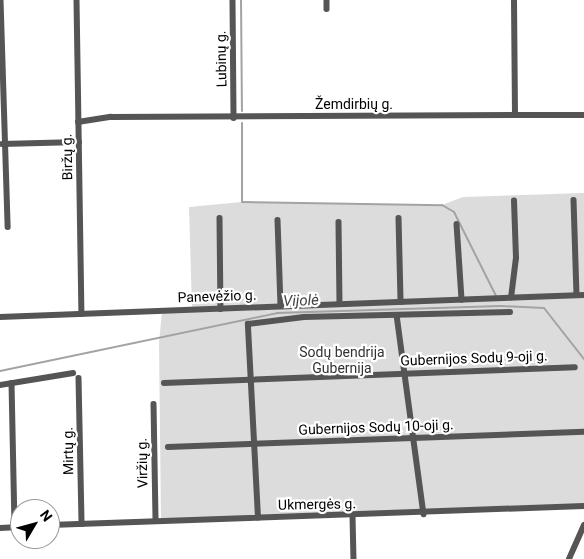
<!DOCTYPE html>
<html>
<head>
<meta charset="utf-8">
<style>
	body { margin:0 }
	#map { position:relative; width:584px; height:559px; overflow:hidden; background:#fff; font-family:Roboto,sans-serif }
	div>[style] { position:absolute }
	.green>* { inset:0; background:#dcdcdc }
	.stream>* { height:2px; margin:-1px; padding:0 1px; transform-origin:1px; border-radius:1px; background:#a3a3a3 }
	.street>* { height:5.5px; margin:-2.75px; padding:0 2.75px; transform-origin:2.75px; border-radius:2.75px; background:#555 }
	span { translate:-50% -50%; white-space:nowrap; text-align:center; line-height:1.15; -webkit-text-stroke:4.5px #fff; paint-order:stroke }
	.street-label { font-size:14px; color:#000 }
	.park-label { font-size:14px; color:#333 }
	.water-label { font-size:15px; color:#444; font-style:italic }
	.north { position:absolute; left:10px; top:499px; width:50px; height:50px; box-sizing:border-box; background:#fff; border:1px solid #999; border-radius:50%; rotate:53deg; font-size:14px; font-weight:700; line-height:20px; text-align:center; color:#000 }
	.north::after { content:''; display:block; margin:auto; width:18px; height:22px; background:#000; clip-path:polygon(50% 0,100% 100%,50% 72%,0 100%) }
</style>
</head>
<body>
<div id="map">
	<div class="green">
		<div style="clip-path:polygon(584px 193px,584px 506px,161px 521px,159px 343px,162px 311px,192px 310px,189px 207px,242px 202px,442px 205px,463px 197px)"></div>
	</div>
	<div class="stream">
		<div style="left:241px;top:0;width:111px;rotate:89.5deg"></div>
		<div style="left:242px;top:123px;width:79px;rotate:90deg"></div>
		<div style="left:242px;top:202px;width:200px;rotate:0.9deg"></div>
		<div style="left:442px;top:205px;width:14px;rotate:30deg"></div>
		<div style="left:454px;top:212px;width:94px;rotate:63.4deg"></div>
		<div style="left:0;top:371px;width:283px;rotate:-11.8deg"></div>
		<div style="left:277px;top:313px;width:224px;rotate:-1.8deg"></div>
		<div style="left:501px;top:306px;width:43px;rotate:2.7deg"></div>
		<div style="left:544px;top:308px;width:65px;rotate:51.9deg"></div>
	</div>
	<div class="street">
		<div style="left:1px;top:0;width:227px;rotate:88.2deg"></div>
		<div style="left:77px;top:0;width:314px;rotate:89.1deg"></div>
		<div style="left:233px;top:0;width:118px;rotate:89.5deg"></div>
		<div style="left:327px;top:0;width:9px;rotate:90deg"></div>
		<div style="left:515px;top:115px;width:69px"></div>
		<div style="left:78px;top:122px;width:33px;rotate:-9deg"></div>
		<div style="left:111px;top:117px;width:404px;rotate:-0.3deg"></div>
		<div style="left:515px;top:115px;width:115px;rotate:-90.5deg"></div>
		<div style="left:2px;top:144px;width:77px;rotate:-1.5deg"></div>
		<div style="left:574px;top:200px;width:95px;rotate:88.2deg"></div>
		<div style="left:220px;top:218px;width:91px;rotate:89.4deg"></div>
		<div style="left:399px;top:218px;width:84px;rotate:88.6deg"></div>
		<div style="left:278px;top:220px;width:86px;rotate:88deg"></div>
		<div style="left:339px;top:222px;width:82px;rotate:89.3deg"></div>
		<div style="left:457px;top:224px;width:76px;rotate:86.2deg"></div>
		<div style="left:511px;top:298px;width:40px;rotate:-82.9deg"></div>
		<div style="left:516px;top:258px;width:57px;rotate:-92deg"></div>
		<div style="left:397px;top:315px;width:201px;rotate:82.3deg"></div>
		<div style="left:0;top:317px;width:584px;rotate:-2.16deg"></div>
		<div style="left:79px;top:378px;width:146px;rotate:88.8deg"></div>
		<div style="left:12px;top:383px;width:144px;rotate:88.8deg"></div>
		<div style="left:164px;top:383px;width:411px;rotate:-2.2deg"></div>
		<div style="left:0;top:385px;width:74px;rotate:-9.3deg"></div>
		<div style="left:154px;top:404px;width:117px;rotate:89deg"></div>
		<div style="left:168px;top:447px;width:416px;rotate:-2.1deg"></div>
		<div style="left:353px;top:516px;width:43px;rotate:88.7deg"></div>
		<div style="left:258px;top:518px;width:194px;rotate:-93deg"></div>
		<div style="left:248px;top:324px;width:56px;rotate:-7.1deg"></div>
		<div style="left:304px;top:317px;width:206px;rotate:-1.4deg"></div>
		<div style="left:50px;top:525px;width:534px;rotate:-2.04deg"></div>
		<div style="left:0;top:528px;width:20px;rotate:-3deg"></div>
		<div style="left:569px;top:559px;width:37px;rotate:-66deg"></div>
	</div>
	<div class="street-label">
		<span style="left:221px;top:59px;rotate:-91deg">Lubinų g.</span>
		<span style="left:354px;top:104px">Žemdirbių g.</span>
		<span style="left:67px;top:157px;rotate:-91deg">Biržų g.</span>
		<span style="left:217px;top:296px;rotate:-2deg">Panevėžio g.</span>
		<span style="left:474px;top:358px;rotate:-2deg">Gubernijos Sodų 9-oji g.</span>
		<span style="left:376px;top:427px;rotate:-2deg">Gubernijos Sodų 10-oji g.</span>
		<span style="left:68px;top:451px;rotate:-91deg">Mirtų g.</span>
		<span style="left:142px;top:463px;rotate:-91deg">Viržių g.</span>
		<span style="left:317px;top:504px;rotate:-1deg">Ukmergės g.</span>
	</div>
	<div class="park-label">
		<span style="left:342px;top:360px">Sodų bendrija<br>Gubernija</span>
	</div>
	<div class="water-label">
		<span style="left:301px;top:301px;rotate:-2deg">Vijolė</span>
	</div>
	<div class="north">N</div>
</div>
</body>
</html>
